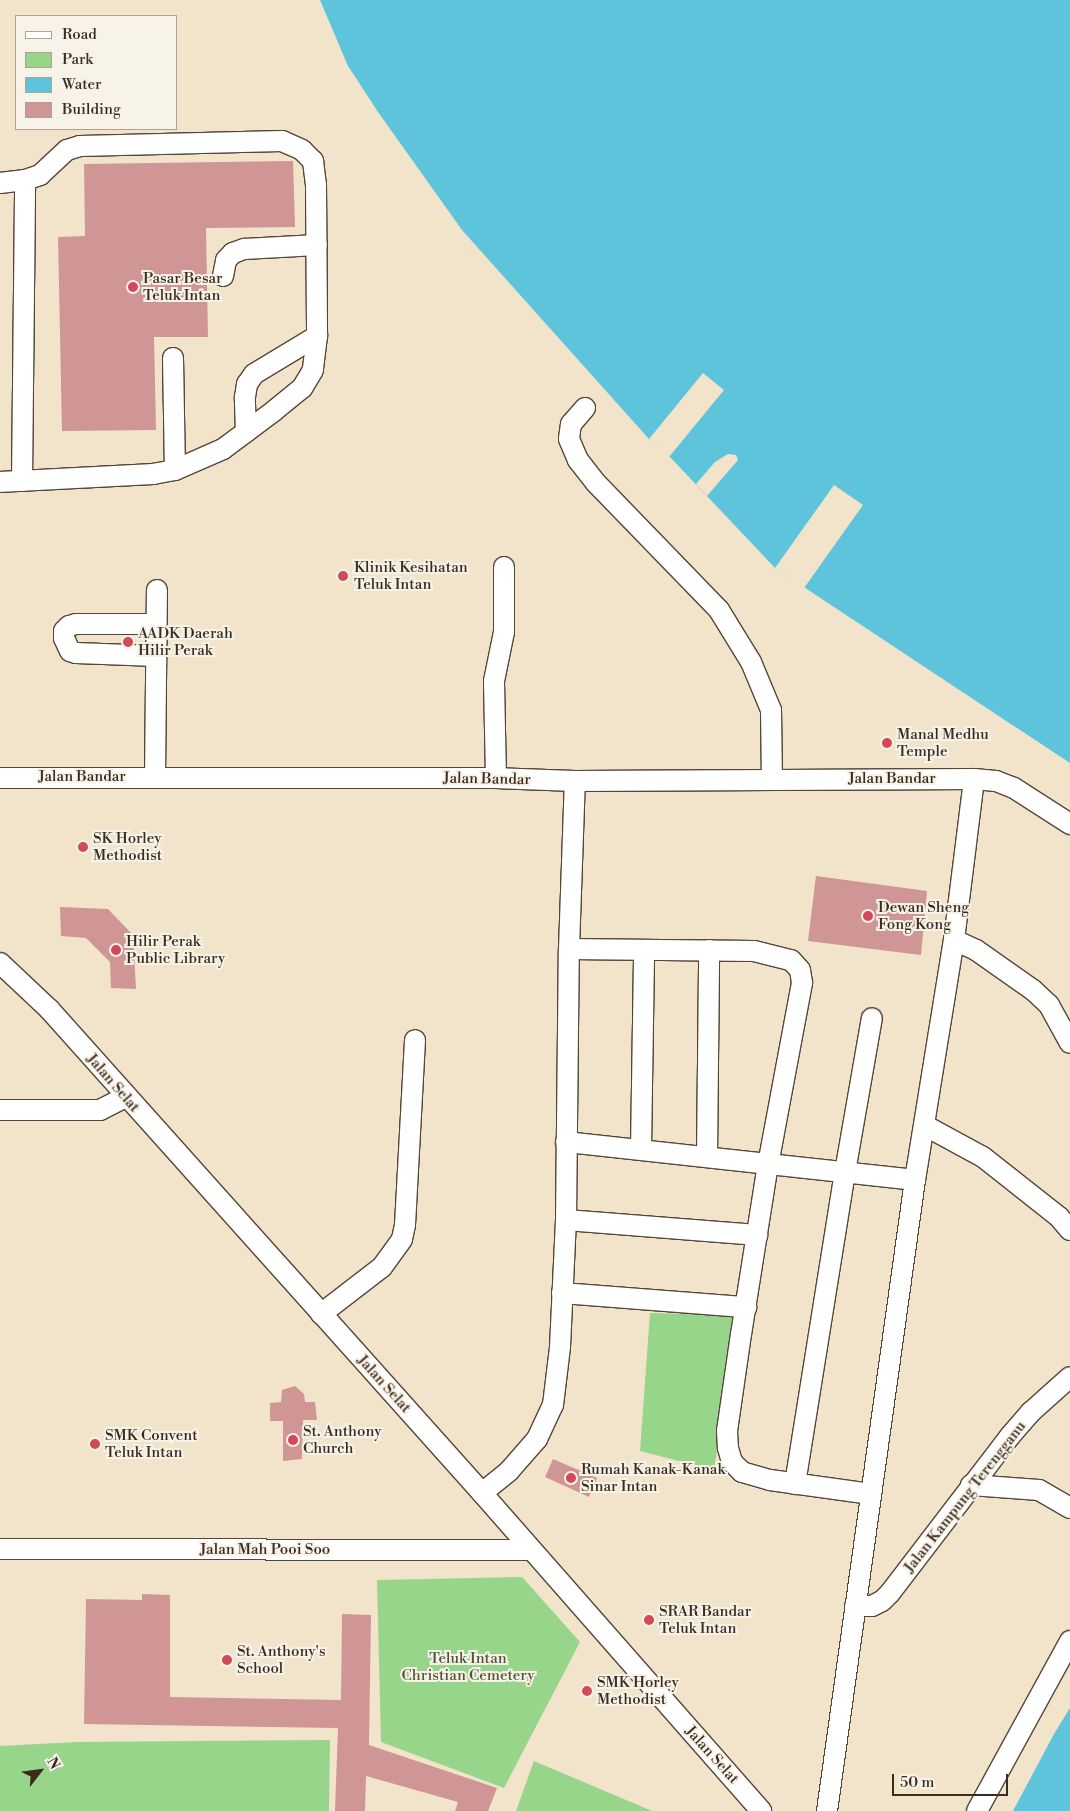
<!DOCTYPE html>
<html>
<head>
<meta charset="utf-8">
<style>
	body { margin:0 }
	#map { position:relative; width:1070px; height:1811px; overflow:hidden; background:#f1e4ca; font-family:"Libre Bodoni",serif }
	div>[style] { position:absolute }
	.green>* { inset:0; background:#97d58a }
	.water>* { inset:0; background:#5ec4db }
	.pier>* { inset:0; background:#f1e4ca }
	.building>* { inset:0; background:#cf9695 }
	.roads { filter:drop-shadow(1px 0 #564638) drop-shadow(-1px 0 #564638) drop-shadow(0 1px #564638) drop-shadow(0 -1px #564638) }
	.minor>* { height:20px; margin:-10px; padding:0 10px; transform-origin:10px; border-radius:10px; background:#fff }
	.dots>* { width:14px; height:14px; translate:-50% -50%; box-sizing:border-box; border:2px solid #f7f3e8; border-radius:50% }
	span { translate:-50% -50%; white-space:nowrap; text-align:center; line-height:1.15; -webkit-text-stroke:4px #f7f3e8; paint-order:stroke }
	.poi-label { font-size:15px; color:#3b2a1e }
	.left { translate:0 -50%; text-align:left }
	.street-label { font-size:15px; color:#3b2a1e }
	.park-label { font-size:15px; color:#525539 }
	.legend { position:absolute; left:15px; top:15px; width:162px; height:115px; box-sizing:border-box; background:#f7f3e8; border:1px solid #aca397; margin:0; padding:6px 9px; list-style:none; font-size:15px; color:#3b2a1e }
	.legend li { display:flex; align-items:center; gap:10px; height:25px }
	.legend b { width:25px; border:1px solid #aca397 }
	.north { position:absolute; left:15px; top:1746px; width:50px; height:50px; -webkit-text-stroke:4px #f7f3e8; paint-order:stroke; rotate:60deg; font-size:14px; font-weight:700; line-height:20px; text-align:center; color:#3b2a1e }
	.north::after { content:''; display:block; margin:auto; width:18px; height:22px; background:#3b2a1e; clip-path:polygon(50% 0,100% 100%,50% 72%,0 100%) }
	.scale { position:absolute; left:892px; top:1774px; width:116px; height:22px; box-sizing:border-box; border:2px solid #3b2a1e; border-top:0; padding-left:6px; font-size:15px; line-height:18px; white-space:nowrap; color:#3b2a1e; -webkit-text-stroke:4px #f7f3e8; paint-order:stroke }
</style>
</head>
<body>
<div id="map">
	<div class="green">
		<div style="clip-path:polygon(650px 1313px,731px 1315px,736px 1322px,714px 1470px,640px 1451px)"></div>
		<div style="clip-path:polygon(522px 1577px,580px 1642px,504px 1788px,381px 1742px,377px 1580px)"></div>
		<div style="clip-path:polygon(330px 1740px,329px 1811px,0 1811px,0 1746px,77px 1742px)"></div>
		<div style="clip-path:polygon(534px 1761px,652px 1811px,516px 1811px)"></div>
	</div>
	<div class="water">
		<div style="clip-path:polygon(320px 0,1070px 0,1070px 763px,775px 568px,670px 457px,649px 439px,462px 230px,378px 112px,348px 66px)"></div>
		<div style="clip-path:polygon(1070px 1708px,1070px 1811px,1013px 1811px,1054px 1734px)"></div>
	</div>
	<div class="pier">
		<div style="clip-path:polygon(703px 373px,724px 390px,669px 457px,649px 439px)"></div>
		<div style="clip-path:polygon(728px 454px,736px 455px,738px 460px,707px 496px,696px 484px,715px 462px)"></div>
		<div style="clip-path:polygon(834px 485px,863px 505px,804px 588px,775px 568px)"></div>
	</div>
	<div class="building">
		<div style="clip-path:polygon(293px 161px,295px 227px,206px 228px,208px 337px,154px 337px,156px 430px,62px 431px,58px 237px,85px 236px,84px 164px)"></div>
		<div style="clip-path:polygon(816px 876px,927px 891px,921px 955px,808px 941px)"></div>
		<div style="clip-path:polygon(60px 907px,108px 909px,133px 935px,136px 989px,111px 988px,110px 962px,86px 938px,61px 936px)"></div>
		<div style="clip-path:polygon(295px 1386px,304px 1394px,305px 1402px,315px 1402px,317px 1420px,303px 1420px,302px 1459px,283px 1461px,283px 1421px,270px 1421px,270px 1403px,281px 1402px,282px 1390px)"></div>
		<div style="clip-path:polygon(553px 1459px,597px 1478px,589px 1497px,545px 1477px)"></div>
		<div style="clip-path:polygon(142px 1594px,170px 1595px,170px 1697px,341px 1700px,342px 1614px,371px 1615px,369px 1745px,497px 1788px,488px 1811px,455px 1811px,458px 1802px,366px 1776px,365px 1811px,335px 1811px,338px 1728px,84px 1724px,86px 1599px,142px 1600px)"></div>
	</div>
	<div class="roads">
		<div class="minor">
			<div style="left:0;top:183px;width:25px;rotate:-7deg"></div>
			<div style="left:25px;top:180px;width:16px;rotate:-18deg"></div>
			<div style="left:40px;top:175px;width:37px;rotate:-43deg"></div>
			<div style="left:67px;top:150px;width:14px;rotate:-17deg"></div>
			<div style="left:80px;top:146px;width:202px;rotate:-1.4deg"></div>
			<div style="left:282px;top:141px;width:22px;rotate:24deg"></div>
			<div style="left:302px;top:150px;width:16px;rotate:45deg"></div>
			<div style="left:313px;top:161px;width:23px;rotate:83deg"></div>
			<div style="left:316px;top:184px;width:152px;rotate:89.6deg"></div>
			<div style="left:317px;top:336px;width:34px;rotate:97deg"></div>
			<div style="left:313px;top:370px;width:21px;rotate:121deg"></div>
			<div style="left:302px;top:388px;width:36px;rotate:141deg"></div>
			<div style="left:274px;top:411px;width:64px;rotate:143.3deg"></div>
			<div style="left:223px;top:449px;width:52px;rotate:156.4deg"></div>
			<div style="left:175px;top:470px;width:22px;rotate:170deg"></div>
			<div style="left:153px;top:474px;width:153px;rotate:177deg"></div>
			<div style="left:223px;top:276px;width:16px;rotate:-79deg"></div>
			<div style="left:226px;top:260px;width:10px;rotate:-45deg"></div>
			<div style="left:233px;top:253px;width:12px;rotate:-20deg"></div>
			<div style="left:244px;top:249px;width:73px;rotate:-3.1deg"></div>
			<div style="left:173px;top:358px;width:112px;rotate:89deg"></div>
			<div style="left:585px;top:408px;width:21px;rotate:131deg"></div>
			<div style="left:571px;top:424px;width:15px;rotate:98deg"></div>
			<div style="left:569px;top:439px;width:23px;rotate:67deg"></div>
			<div style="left:578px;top:460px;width:29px;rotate:52deg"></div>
			<div style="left:596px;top:483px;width:177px;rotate:45.9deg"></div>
			<div style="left:719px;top:610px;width:61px;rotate:58.4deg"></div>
			<div style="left:751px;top:662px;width:52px;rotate:67.4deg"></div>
			<div style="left:771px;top:710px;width:69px;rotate:89.2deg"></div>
			<div style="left:246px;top:432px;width:35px;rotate:-92deg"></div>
			<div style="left:245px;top:397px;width:13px;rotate:-81deg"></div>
			<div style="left:247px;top:384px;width:12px;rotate:-55deg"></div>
			<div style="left:254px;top:374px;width:74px;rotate:-31.1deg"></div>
			<div style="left:22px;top:481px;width:301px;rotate:-89.4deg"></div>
			<div style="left:156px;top:656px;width:80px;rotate:-177.9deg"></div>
			<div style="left:76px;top:653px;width:6px;rotate:-162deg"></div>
			<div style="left:70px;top:651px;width:14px;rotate:-115deg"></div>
			<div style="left:64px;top:638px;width:7px;rotate:-90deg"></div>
			<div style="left:64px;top:631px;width:7px;rotate:-45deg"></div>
			<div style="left:69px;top:626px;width:7px;rotate:-16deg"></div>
			<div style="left:76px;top:624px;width:80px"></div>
			<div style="left:155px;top:777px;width:187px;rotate:-89.4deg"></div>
			<div style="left:0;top:778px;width:496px"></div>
			<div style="left:496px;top:778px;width:79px;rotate:2.2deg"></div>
			<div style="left:575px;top:781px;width:399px;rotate:-0.3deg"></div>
			<div style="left:974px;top:779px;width:22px;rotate:5deg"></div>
			<div style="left:996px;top:781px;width:19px;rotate:21deg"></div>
			<div style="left:1014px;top:788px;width:67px;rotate:32.7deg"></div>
			<div style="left:496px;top:778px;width:97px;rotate:-91.2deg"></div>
			<div style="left:494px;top:681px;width:50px;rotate:-78.5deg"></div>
			<div style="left:504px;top:632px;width:65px;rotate:-90deg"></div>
			<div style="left:954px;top:940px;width:24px;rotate:24deg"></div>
			<div style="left:976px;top:950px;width:70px;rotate:35.1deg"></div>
			<div style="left:1033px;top:990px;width:22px;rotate:43deg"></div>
			<div style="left:1049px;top:1005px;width:43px;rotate:61.1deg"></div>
			<div style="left:569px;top:949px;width:185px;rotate:0.6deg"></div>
			<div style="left:754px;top:951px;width:38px;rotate:14deg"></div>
			<div style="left:791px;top:960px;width:13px;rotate:48deg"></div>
			<div style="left:800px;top:970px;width:13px;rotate:81deg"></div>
			<div style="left:802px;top:983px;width:184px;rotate:100.6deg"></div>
			<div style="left:768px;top:1164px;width:172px;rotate:99deg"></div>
			<div style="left:741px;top:1334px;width:98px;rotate:98.2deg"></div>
			<div style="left:727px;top:1431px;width:17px;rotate:87deg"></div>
			<div style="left:728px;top:1448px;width:15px;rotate:74deg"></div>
			<div style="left:732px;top:1462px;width:14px;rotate:45deg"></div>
			<div style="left:742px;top:1472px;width:29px;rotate:16deg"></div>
			<div style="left:770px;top:1480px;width:102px;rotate:7.9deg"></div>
			<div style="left:0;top:963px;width:67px;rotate:43.2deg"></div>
			<div style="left:49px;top:1009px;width:649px;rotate:48.18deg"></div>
			<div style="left:482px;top:1493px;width:423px;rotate:48.7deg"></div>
			<div style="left:0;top:1110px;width:100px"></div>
			<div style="left:100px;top:1110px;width:29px;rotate:-27deg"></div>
			<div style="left:924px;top:1125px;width:67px;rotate:28.5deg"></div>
			<div style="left:983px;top:1157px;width:97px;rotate:38.3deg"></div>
			<div style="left:1059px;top:1217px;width:17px;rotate:50deg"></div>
			<div style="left:566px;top:1142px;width:351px;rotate:6.2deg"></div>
			<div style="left:641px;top:1149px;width:199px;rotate:-89.1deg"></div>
			<div style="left:707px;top:1157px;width:207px;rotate:-89.4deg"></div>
			<div style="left:566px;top:1220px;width:192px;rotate:4.5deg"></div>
			<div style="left:562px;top:1293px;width:185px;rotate:4.4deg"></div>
			<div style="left:321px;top:1314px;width:77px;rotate:-37.6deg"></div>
			<div style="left:382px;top:1267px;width:34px;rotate:-54deg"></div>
			<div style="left:402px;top:1239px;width:14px;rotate:-78deg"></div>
			<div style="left:405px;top:1225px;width:185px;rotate:-86.9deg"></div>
			<div style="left:795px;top:1484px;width:316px;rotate:-80.9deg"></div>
			<div style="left:845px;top:1172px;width:156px;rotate:-80.1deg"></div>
			<div style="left:971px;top:1485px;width:68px;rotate:4.2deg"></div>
			<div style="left:1039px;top:1490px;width:36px;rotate:30deg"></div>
			<div style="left:482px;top:1493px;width:35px;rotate:-39deg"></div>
			<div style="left:509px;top:1471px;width:43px;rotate:-48.8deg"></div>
			<div style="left:537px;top:1439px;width:38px;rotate:-65deg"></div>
			<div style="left:553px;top:1405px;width:58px;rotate:-83.1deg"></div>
			<div style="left:560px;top:1347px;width:127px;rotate:-87.3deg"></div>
			<div style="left:566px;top:1220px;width:271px;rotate:-89.4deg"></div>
			<div style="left:569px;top:949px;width:168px;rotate:-88deg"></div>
			<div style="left:0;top:1549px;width:530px;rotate:0.11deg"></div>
			<div style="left:855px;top:1606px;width:17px"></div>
			<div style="left:872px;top:1606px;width:11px;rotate:-27deg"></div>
			<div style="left:882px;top:1601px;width:11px;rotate:-45deg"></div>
			<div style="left:890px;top:1593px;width:198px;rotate:-52.6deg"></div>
			<div style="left:1010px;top:1436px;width:32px;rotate:-49deg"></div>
			<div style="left:1031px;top:1412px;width:52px;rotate:-41.9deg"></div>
			<div style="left:827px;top:1811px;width:637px;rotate:-82.06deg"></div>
			<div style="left:915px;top:1180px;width:243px;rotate:-80.8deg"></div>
			<div style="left:954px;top:940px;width:162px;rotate:-82.9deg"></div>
			<div style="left:977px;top:1811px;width:194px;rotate:-61.3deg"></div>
		</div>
	</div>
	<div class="dots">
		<div style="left:133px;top:287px;background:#d1495b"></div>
		<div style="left:343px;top:576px;background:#d1495b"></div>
		<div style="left:128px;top:642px;background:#d1495b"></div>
		<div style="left:887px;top:743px;background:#d1495b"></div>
		<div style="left:83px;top:847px;background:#d1495b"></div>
		<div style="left:868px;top:916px;background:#d1495b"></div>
		<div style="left:116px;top:950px;background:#d1495b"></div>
		<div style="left:293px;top:1440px;background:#d1495b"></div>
		<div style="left:95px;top:1444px;background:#d1495b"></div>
		<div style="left:571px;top:1478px;background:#d1495b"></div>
		<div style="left:649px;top:1620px;background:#d1495b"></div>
		<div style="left:227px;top:1660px;background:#d1495b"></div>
		<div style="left:587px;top:1691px;background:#d1495b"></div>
	</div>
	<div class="poi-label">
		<span class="left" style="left:143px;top:287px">Pasar Besar<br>Teluk Intan</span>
		<span class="left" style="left:354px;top:576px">Klinik Kesihatan<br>Teluk Intan</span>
		<span class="left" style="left:138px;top:642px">AADK Daerah<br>Hilir Perak</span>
		<span class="left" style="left:897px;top:743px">Manal Medhu<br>Temple</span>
		<span class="left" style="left:93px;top:847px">SK Horley<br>Methodist</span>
		<span class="left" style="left:878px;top:916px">Dewan Sheng<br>Fong Kong</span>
		<span class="left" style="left:126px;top:950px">Hilir Perak<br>Public Library</span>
		<span class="left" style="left:303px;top:1440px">St. Anthony<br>Church</span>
		<span class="left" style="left:105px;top:1444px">SMK Convent<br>Teluk Intan</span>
		<span class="left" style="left:581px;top:1478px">Rumah Kanak-Kanak<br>Sinar Intan</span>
		<span class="left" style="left:659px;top:1620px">SRAR Bandar<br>Teluk Intan</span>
		<span class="left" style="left:237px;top:1660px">St. Anthony's<br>School</span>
		<span class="left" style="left:597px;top:1691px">SMK Horley<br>Methodist</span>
	</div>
	<div class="street-label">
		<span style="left:82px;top:777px">Jalan Bandar</span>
		<span style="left:487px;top:779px;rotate:1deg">Jalan Bandar</span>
		<span style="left:892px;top:779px">Jalan Bandar</span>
		<span style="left:113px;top:1083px;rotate:49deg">Jalan Selat</span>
		<span style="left:384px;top:1384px;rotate:48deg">Jalan Selat</span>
		<span style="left:965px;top:1497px;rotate:-52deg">Jalan Kampung Terengganu</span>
		<span style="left:265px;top:1550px">Jalan Mah Pooi Soo</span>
		<span style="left:712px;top:1755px;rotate:48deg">Jalan Selat</span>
	</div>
	<div class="park-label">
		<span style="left:468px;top:1667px">Teluk Intan<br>Christian Cemetery</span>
	</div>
	<ul class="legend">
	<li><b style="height:6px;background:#fff"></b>Road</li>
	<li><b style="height:14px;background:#97d58a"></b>Park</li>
	<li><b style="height:14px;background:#5ec4db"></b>Water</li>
	<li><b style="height:14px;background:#cf9695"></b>Building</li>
	</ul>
	<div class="north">N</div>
	<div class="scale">50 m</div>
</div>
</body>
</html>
